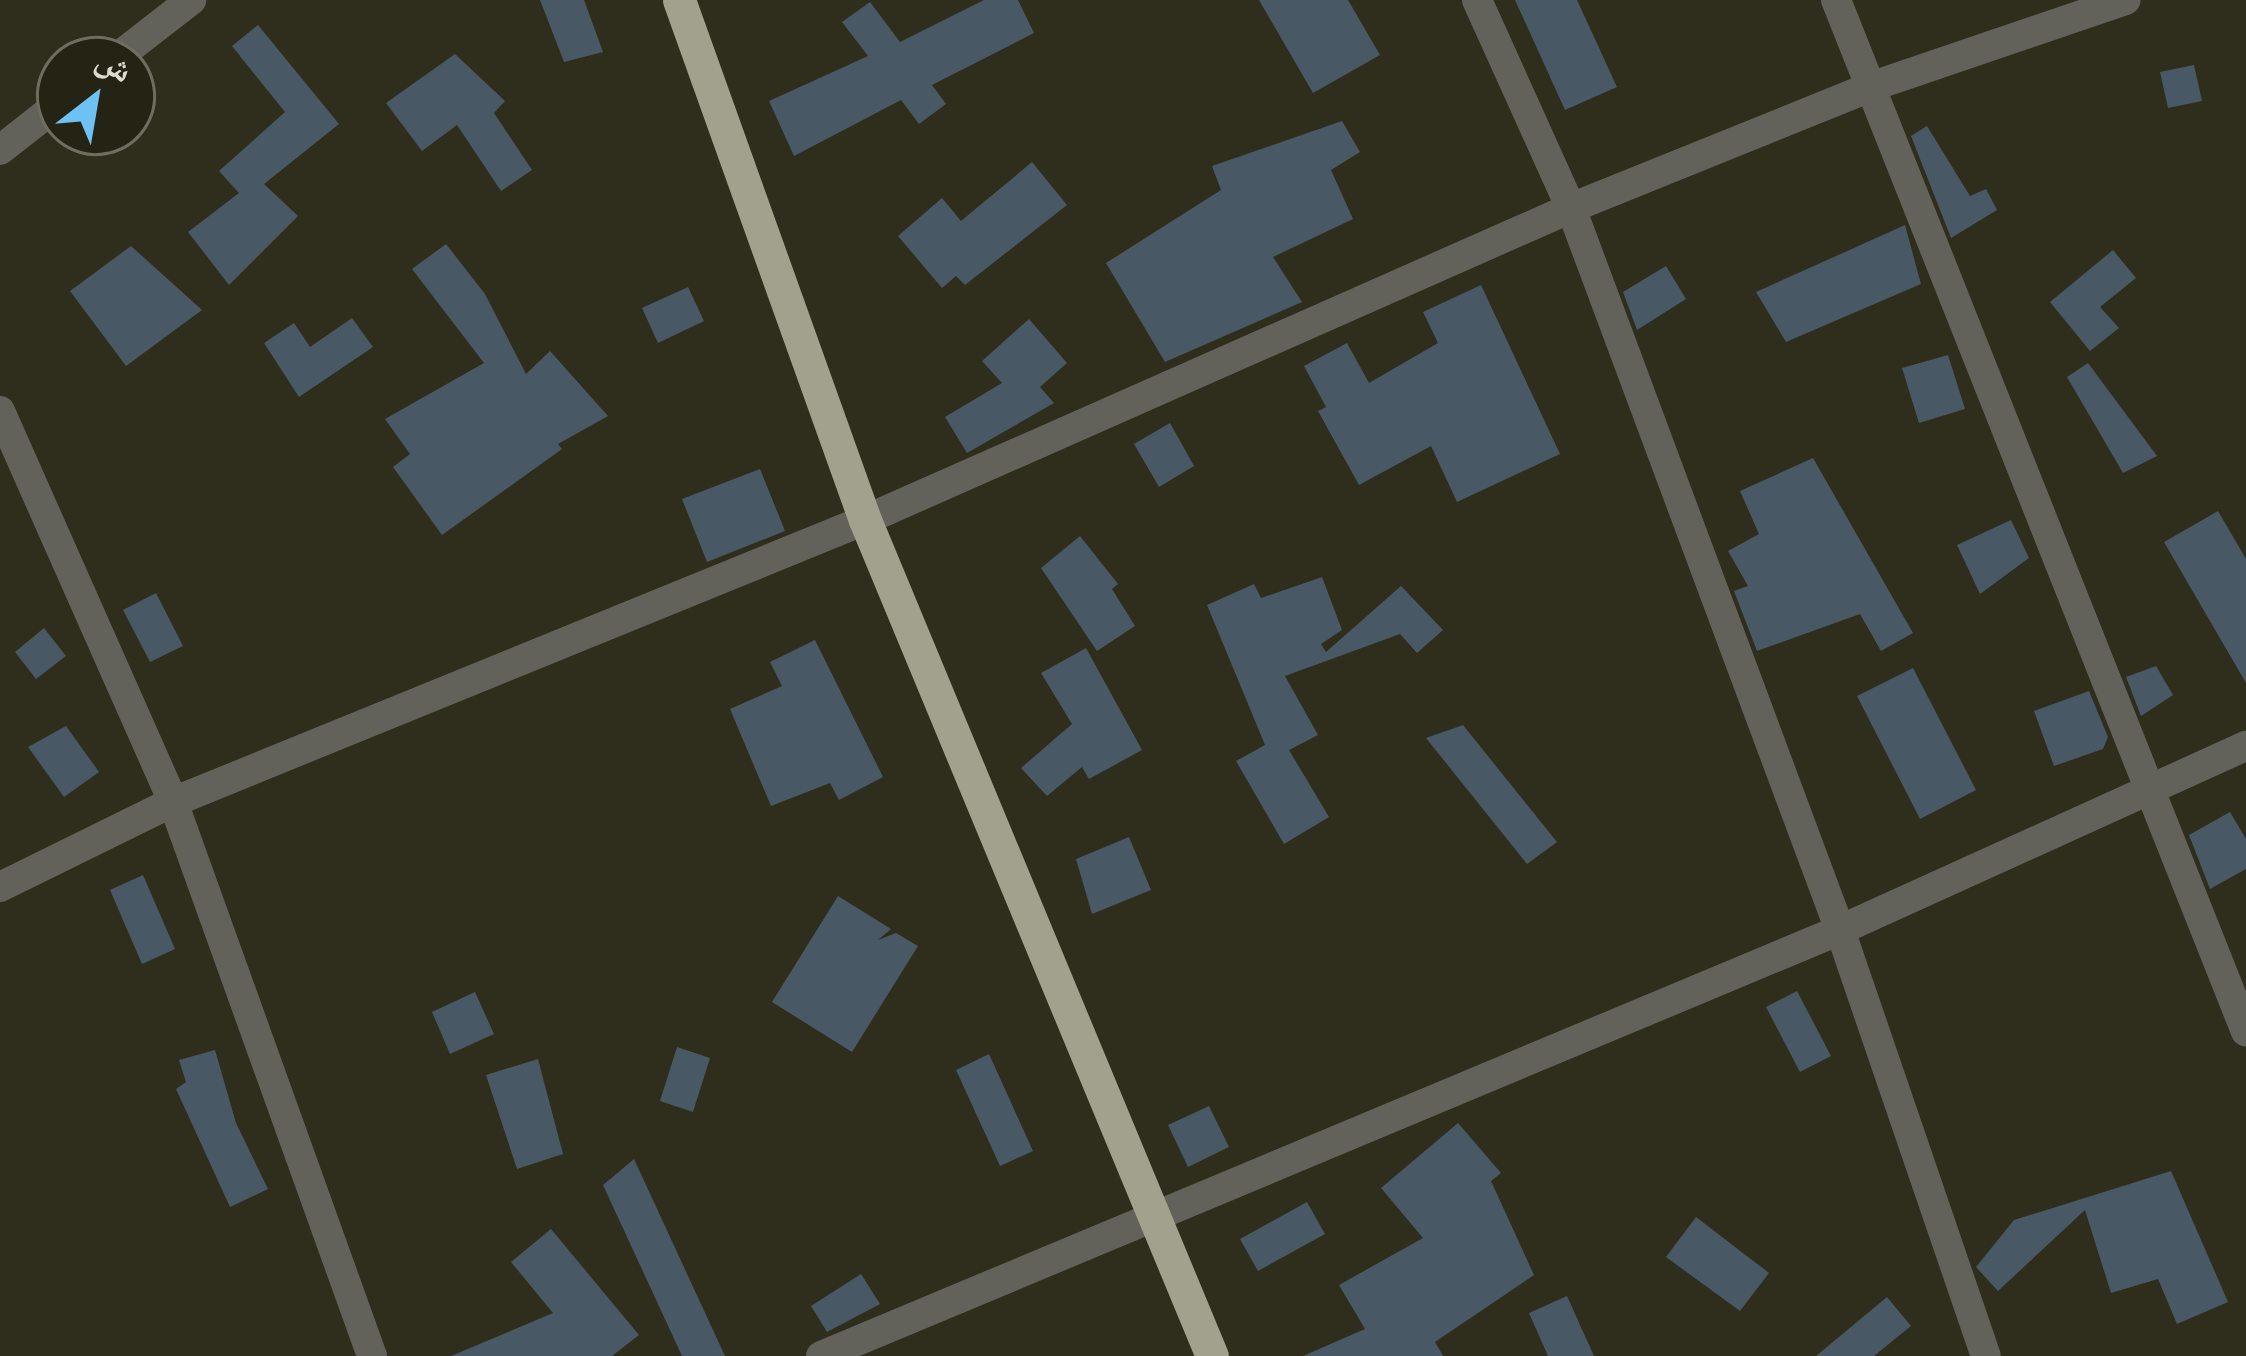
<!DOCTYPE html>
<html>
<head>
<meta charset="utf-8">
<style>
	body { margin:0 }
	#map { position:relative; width:2246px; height:1356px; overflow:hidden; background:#2f2d1c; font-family:Overpass,"Noto Naskh Arabic",sans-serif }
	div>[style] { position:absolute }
	.building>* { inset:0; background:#485965 }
	.minor>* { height:30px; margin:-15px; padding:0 15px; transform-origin:15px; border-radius:15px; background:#63625a }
	.tertiary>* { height:30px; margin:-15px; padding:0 15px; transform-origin:15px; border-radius:15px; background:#63625a }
	.trunk>* { height:33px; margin:-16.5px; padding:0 16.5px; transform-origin:16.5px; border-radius:16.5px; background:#a2a18e }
	span { translate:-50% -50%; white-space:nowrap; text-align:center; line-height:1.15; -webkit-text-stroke:9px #252313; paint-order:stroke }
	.north { position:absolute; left:36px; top:36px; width:120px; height:120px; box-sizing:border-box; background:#252313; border:3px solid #6e6d5f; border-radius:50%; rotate:31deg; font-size:33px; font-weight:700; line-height:48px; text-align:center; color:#dcdbd0 }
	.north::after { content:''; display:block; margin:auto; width:42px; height:54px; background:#6ec2f3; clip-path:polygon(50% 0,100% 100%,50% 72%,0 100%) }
</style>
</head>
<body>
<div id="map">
	<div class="building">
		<div style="clip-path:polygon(540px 0,584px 0,603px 52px,564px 62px)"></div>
		<div style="clip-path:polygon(984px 0,1018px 0,1034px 33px,932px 85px,946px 104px,919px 124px,901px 100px,794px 156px,769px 101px,868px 56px,842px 22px,870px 2px,900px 42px)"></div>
		<div style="clip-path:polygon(1259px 0,1348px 0,1380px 55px,1313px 93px)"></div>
		<div style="clip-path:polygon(1515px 0,1577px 0,1617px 87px,1565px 110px)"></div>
		<div style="clip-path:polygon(258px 25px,339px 124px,264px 184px,298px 216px,229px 285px,188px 232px,239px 193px,219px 171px,285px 112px,232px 46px)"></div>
		<div style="clip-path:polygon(455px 54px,505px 101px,494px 113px,532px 170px,501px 191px,457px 125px,422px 151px,386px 103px)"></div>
		<div style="clip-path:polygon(2194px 65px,2202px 101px,2168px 108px,2160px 72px)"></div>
		<div style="clip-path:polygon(1342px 121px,1360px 152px,1331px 170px,1353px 219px,1273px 257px,1302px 302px,1165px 362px,1106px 263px,1221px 190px,1212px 166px)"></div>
		<div style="clip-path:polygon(1927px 126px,1970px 196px,1986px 189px,1997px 210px,1951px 238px,1911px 136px)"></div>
		<div style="clip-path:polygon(1032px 162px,1067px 205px,965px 285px,956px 276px,942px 288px,898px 236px,942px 198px,961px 221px)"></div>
		<div style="clip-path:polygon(1905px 225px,1921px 284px,1786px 342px,1756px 292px)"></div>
		<div style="clip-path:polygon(446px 244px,485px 294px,526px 374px,550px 351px,608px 416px,558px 444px,562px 449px,442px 535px,393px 467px,410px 454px,385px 419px,484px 363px,412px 269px)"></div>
		<div style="clip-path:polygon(131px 246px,202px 310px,126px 366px,70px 291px)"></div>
		<div style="clip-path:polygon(2113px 250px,2136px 278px,2100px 307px,2119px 328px,2090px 351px,2050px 302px)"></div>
		<div style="clip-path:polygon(1666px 266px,1686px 299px,1637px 330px,1623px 292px)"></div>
		<div style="clip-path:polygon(1481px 285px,1560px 454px,1457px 502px,1431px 446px,1359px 485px,1318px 411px,1326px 407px,1304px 366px,1347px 343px,1369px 383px,1438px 343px,1423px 312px)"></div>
		<div style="clip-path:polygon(688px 287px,704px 321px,658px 343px,642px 308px)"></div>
		<div style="clip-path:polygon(352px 318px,373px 347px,299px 397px,264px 343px,294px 323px,310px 347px)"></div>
		<div style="clip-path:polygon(1029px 319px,1067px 363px,1040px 387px,1054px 403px,967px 453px,945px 417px,1002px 383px,982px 361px)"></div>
		<div style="clip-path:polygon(1948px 355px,1965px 409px,1919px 423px,1902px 368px)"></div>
		<div style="clip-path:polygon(2088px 363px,2157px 456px,2123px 473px,2067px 377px)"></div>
		<div style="clip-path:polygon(1170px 423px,1194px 466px,1159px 487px,1134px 444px)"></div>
		<div style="clip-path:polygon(1813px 458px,1913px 633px,1881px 651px,1860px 614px,1757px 651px,1734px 591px,1748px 586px,1728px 551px,1759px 534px,1740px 491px)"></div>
		<div style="clip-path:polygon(760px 469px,785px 531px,707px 562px,682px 499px)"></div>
		<div style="clip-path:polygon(2218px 511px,2246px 559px,2246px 683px,2164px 542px)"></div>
		<div style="clip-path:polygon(2011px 520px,2029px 558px,1980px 594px,1957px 545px)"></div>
		<div style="clip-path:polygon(1080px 536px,1118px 584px,1112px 589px,1135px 626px,1097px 651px,1041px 568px)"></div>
		<div style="clip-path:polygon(1322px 577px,1342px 630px,1321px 644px,1326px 652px,1401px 586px,1443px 630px,1417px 653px,1400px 634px,1285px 676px,1318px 735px,1289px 750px,1329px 817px,1284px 844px,1236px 761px,1265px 745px,1207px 605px,1254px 584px,1261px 598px)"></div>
		<div style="clip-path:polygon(156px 593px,183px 646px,150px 662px,123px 610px)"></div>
		<div style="clip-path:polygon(44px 628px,66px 656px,36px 679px,15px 652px)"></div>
		<div style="clip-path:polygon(815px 640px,883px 777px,839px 800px,830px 783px,771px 806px,730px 709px,782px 686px,770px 662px)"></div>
		<div style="clip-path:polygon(1086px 648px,1142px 750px,1089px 779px,1082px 767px,1047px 796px,1021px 768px,1072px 724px,1041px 673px)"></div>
		<div style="clip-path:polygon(2156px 666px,2173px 695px,2141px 716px,2126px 677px)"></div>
		<div style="clip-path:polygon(1913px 668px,1976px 790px,1920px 819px,1857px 696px)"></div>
		<div style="clip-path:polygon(2089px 691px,2108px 737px,2103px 749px,2054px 766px,2034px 711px)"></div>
		<div style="clip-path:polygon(1463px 725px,1557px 842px,1527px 864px,1426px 738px)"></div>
		<div style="clip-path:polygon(66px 726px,99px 772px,64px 797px,28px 747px)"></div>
		<div style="clip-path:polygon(2230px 812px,2246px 839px,2246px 869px,2210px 889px,2189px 835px)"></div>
		<div style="clip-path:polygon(1129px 837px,1151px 890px,1092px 914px,1076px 859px)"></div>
		<div style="clip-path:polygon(143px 875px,175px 949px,142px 964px,110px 890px)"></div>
		<div style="clip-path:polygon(838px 896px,891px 929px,878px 940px,896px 933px,918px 946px,852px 1052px,772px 1002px)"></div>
		<div style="clip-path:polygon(1797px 991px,1831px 1056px,1800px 1072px,1766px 1007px)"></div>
		<div style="clip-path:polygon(475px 992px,494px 1034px,450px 1054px,432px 1012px)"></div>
		<div style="clip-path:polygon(677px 1047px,710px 1058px,693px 1112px,660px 1101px)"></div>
		<div style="clip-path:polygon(215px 1050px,236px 1123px,268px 1189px,230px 1207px,176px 1089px,186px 1082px,179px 1060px)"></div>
		<div style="clip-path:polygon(989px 1054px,1033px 1151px,1000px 1166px,956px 1070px)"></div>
		<div style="clip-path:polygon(538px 1059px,563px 1154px,517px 1169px,486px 1075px)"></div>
		<div style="clip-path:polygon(1209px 1106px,1229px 1147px,1188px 1167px,1168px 1125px)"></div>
		<div style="clip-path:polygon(1458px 1123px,1501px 1173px,1491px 1181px,1534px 1275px,1435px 1342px,1443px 1356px,1303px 1356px,1365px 1329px,1339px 1285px,1423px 1238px,1381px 1188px)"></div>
		<div style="clip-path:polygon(634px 1159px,725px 1356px,682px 1356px,603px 1185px)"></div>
		<div style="clip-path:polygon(2171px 1171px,2228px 1302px,2177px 1324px,2158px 1279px,2111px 1293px,2085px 1210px,1998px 1291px,1976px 1267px,2014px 1220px)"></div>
		<div style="clip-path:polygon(1307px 1202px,1325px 1234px,1258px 1271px,1240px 1239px)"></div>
		<div style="clip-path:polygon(1696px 1217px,1769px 1273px,1740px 1311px,1666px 1257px)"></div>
		<div style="clip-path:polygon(551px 1229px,639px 1335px,612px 1356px,451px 1356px,553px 1313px,511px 1262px)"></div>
		<div style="clip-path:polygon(861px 1274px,880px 1304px,827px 1332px,811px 1306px)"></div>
		<div style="clip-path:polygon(1567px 1296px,1594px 1356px,1548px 1356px,1529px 1313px)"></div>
		<div style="clip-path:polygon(1887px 1297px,1911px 1326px,1874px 1356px,1816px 1356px)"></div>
	</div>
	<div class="minor">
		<div style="left:1477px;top:0;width:228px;rotate:65.7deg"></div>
		<div style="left:1571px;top:208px;width:770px;rotate:69.57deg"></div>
		<div style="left:1840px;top:930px;width:450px;rotate:71.1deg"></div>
		<div style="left:1836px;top:0;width:1110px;rotate:68.33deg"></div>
		<div style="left:0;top:411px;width:428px;rotate:66.1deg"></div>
		<div style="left:173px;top:802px;width:589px;rotate:70.24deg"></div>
		<div style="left:0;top:887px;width:193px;rotate:-26.2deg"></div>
		<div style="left:173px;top:802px;width:747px;rotate:-22.17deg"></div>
		<div style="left:865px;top:520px;width:772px;rotate:-23.84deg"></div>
		<div style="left:1571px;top:208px;width:323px;rotate:-22deg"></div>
		<div style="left:1870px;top:87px;width:270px;rotate:-18.8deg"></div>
		<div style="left:821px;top:1356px;width:1104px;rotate:-22.69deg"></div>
		<div style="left:1840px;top:930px;width:446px;rotate:-24.4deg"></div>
	</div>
	<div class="tertiary">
		<div style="left:114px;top:60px;width:98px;rotate:-37.9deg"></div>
		<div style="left:0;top:150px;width:76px;rotate:-38.1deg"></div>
	</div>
	<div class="trunk">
		<div style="left:679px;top:0;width:552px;rotate:70.32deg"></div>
		<div style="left:865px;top:520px;width:905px;rotate:67.46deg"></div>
	</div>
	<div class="north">ش</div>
</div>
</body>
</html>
